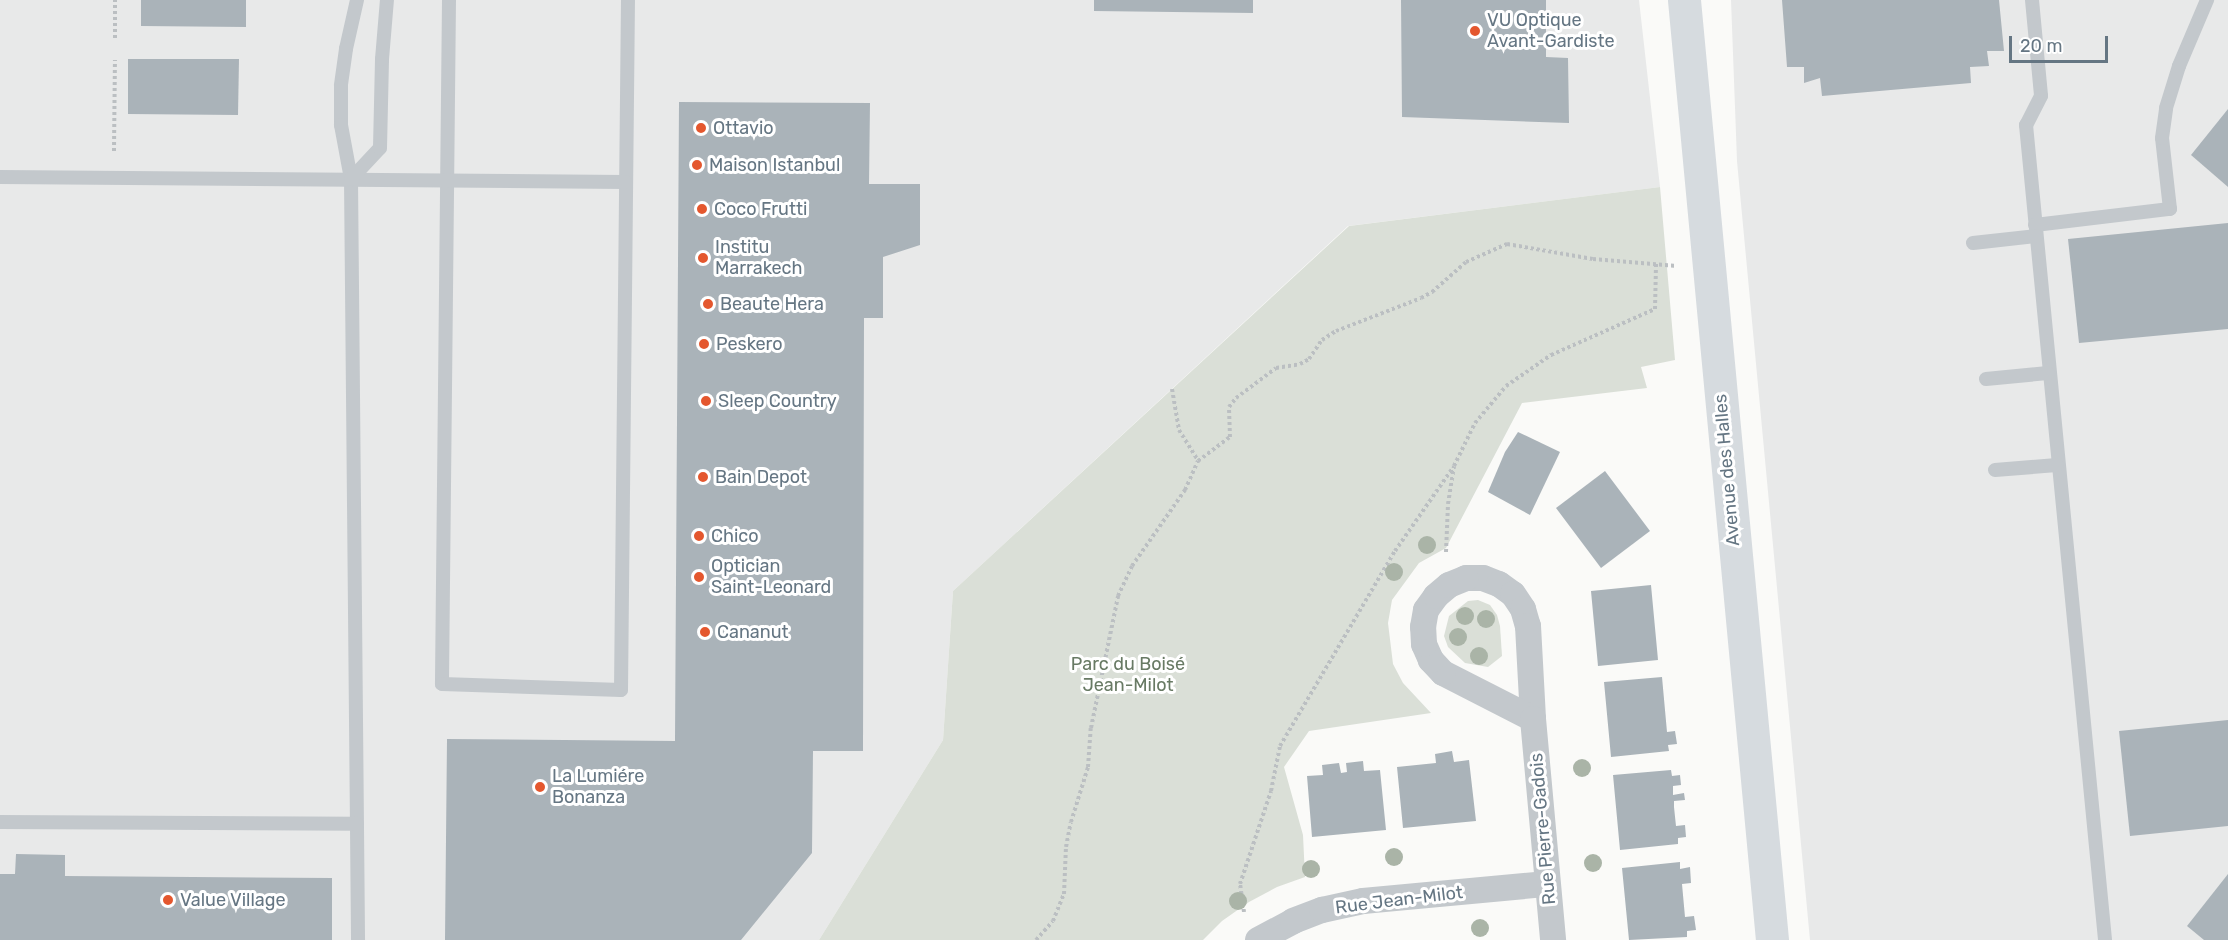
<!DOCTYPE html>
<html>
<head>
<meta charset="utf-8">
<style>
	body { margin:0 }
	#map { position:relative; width:2228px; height:940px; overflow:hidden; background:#fafaf8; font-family:Rubik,sans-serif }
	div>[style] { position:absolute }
	.built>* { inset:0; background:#e8e9e9 }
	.green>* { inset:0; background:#dadfd7 }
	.building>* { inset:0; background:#aab3b9 }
	.path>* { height:4px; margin-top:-2px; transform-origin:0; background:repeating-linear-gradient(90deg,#bbbfc2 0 3px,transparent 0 6px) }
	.lane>* { height:14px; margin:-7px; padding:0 7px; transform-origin:7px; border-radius:7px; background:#c3c8cc }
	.street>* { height:26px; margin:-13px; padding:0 13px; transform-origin:13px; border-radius:13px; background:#c3c8cc }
	.secondary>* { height:33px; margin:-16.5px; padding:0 16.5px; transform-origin:16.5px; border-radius:16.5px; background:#d6dbdf }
	.trees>* { width:18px; height:18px; margin:-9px; border-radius:50%; background:#aab4a7 }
	.dots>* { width:16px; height:16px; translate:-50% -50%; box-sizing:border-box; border:3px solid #fff; border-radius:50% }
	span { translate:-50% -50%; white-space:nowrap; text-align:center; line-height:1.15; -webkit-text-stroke:6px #fff; paint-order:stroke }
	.poi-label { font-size:18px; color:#657683 }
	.left { translate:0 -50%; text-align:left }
	.street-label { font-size:18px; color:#657683 }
	.park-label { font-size:18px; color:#687a64 }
	.scale { position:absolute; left:2009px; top:36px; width:99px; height:27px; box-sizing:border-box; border:3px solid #657683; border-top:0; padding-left:8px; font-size:18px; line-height:21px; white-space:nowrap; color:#657683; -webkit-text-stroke:4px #fff; paint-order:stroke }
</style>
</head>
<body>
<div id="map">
	<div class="built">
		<div style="clip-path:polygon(0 0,1639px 0,1660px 187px,1348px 226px,953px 591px,943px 740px,819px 940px,0 940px)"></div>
		<div style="clip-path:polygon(1731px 0,2228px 0,2228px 940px,1810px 940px,1737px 161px)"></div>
	</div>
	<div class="green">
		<div style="clip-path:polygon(1660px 187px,1675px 360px,1641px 367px,1647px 388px,1522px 403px,1446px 548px,1419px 563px,1392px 600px,1388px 623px,1393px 664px,1403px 683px,1431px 713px,1309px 731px,1284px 767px,1303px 835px,1305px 877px,1277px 887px,1249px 902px,1222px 921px,1203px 940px,819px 940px,943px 740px,953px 591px,1349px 226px)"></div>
		<div style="clip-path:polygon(1478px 600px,1490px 605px,1497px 615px,1500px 626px,1502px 656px,1488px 667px,1465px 663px,1448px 647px,1444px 636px,1449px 616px,1468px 601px)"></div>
	</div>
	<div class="building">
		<div style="clip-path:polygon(141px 0,246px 0,246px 27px,141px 26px)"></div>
		<div style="clip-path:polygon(1094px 0,1253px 0,1253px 13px,1094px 11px)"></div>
		<div style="clip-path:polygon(1401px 0,1546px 0,1546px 57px,1568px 58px,1569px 123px,1402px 117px)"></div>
		<div style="clip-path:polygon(1782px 0,1999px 0,2004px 51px,1987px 51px,1989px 66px,1970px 67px,1971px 83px,1822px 96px,1820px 78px,1804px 83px,1804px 67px,1787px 67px)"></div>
		<div style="clip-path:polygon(128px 59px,239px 59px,238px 115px,128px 114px)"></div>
		<div style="clip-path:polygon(679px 102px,870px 103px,869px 184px,920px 184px,920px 245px,883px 257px,883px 318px,864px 318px,863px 751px,813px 751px,812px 853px,741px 940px,445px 940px,447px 739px,675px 741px)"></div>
		<div style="clip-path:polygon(2228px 109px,2228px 187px,2191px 155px)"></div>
		<div style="clip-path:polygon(2228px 223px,2228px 329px,2079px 343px,2068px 239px)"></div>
		<div style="clip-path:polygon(1518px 432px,1560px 452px,1530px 515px,1488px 492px,1505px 452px)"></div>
		<div style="clip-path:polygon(1605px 471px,1650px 531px,1601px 568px,1556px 508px)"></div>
		<div style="clip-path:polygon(1651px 585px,1658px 660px,1598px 666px,1591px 591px)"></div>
		<div style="clip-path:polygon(1662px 677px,1667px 732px,1675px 731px,1677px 744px,1668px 745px,1669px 751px,1611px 757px,1604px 682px)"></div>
		<div style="clip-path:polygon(2228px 720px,2228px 826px,2130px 836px,2119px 731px)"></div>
		<div style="clip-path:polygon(1452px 751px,1454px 762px,1469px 760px,1476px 821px,1403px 828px,1397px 767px,1436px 763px,1435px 754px)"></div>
		<div style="clip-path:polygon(1363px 761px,1364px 771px,1380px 770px,1386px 830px,1312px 837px,1307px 776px,1323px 775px,1322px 765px,1339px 763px,1341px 773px,1347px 772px,1346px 763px)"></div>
		<div style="clip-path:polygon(1671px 770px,1672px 776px,1680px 775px,1681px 785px,1673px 786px,1673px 795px,1684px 793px,1685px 800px,1674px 801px,1674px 807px,1676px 826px,1685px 825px,1686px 837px,1678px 838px,1678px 844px,1620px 850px,1613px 775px)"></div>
		<div style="clip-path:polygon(16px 854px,65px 855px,65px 876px,332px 878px,332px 940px,0 940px,0 874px,15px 874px)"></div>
		<div style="clip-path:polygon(1680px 862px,1680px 869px,1690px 867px,1691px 883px,1682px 884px,1685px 917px,1694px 916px,1696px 930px,1687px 931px,1687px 937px,1629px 940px,1622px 868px)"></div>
		<div style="clip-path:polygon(2228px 874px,2228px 940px,2204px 940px,2187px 926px)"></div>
	</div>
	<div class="path">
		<div style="left:115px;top:38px;width:38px;rotate:-90deg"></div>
		<div style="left:114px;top:151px;width:91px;rotate:-89.4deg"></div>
		<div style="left:1172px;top:389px;width:42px;rotate:80.3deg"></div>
		<div style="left:1179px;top:430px;width:36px;rotate:58deg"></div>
		<div style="left:1446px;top:552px;width:48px;rotate:-87.6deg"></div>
		<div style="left:1448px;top:504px;width:38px;rotate:-81deg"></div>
		<div style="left:1454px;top:466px;width:48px;rotate:-64deg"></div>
		<div style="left:1475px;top:423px;width:48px;rotate:-50deg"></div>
		<div style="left:1506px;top:386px;width:55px;rotate:-34.6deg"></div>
		<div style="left:1551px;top:355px;width:114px;rotate:-23.9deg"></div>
		<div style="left:1655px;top:309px;width:45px;rotate:-88.7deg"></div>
		<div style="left:1244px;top:912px;width:28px;rotate:-98deg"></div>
		<div style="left:1240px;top:884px;width:98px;rotate:-71.6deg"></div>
		<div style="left:1271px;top:791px;width:46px;rotate:-78.7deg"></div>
		<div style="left:1280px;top:746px;width:226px;rotate:-59.5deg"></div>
		<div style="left:1395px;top:551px;width:103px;rotate:-55.2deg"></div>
		<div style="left:1036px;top:940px;width:25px;rotate:-48deg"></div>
		<div style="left:1053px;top:921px;width:29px;rotate:-68deg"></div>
		<div style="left:1064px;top:894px;width:47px;rotate:-87.6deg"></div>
		<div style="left:1066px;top:847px;width:25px;rotate:-79deg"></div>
		<div style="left:1071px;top:822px;width:58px;rotate:-72.8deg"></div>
		<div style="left:1088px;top:767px;width:39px;rotate:-86deg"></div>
		<div style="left:1091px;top:728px;width:135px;rotate:-78.4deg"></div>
		<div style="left:1118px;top:596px;width:33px;rotate:-65deg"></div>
		<div style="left:1132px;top:566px;width:93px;rotate:-55.1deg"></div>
		<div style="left:1185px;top:490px;width:32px;rotate:-66deg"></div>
		<div style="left:1198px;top:461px;width:40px;rotate:-37deg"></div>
		<div style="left:1230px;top:437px;width:30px;rotate:-92deg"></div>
		<div style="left:1229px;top:407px;width:11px;rotate:-52deg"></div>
		<div style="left:1236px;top:398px;width:50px;rotate:-36.9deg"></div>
		<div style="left:1276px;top:368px;width:24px;rotate:-9deg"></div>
		<div style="left:1300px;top:364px;width:10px;rotate:-29deg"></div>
		<div style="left:1309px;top:359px;width:23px;rotate:-56deg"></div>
		<div style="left:1322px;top:340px;width:17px;rotate:-33deg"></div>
		<div style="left:1336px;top:331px;width:91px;rotate:-21.2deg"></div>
		<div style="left:1421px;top:298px;width:13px;rotate:-29deg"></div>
		<div style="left:1432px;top:292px;width:45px;rotate:-41.4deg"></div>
		<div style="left:1466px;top:262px;width:45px;rotate:-23.7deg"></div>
		<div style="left:1507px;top:244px;width:87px;rotate:9.9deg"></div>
		<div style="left:1593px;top:259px;width:84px;rotate:4.8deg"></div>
	</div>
	<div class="lane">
		<div style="left:357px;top:0;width:50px;rotate:102.7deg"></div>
		<div style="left:346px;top:49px;width:37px;rotate:98deg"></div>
		<div style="left:341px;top:86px;width:39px;rotate:90deg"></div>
		<div style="left:341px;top:125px;width:55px;rotate:79.5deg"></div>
		<div style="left:351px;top:179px;width:761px;rotate:89.47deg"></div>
		<div style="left:449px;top:0;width:684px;rotate:90.59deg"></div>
		<div style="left:442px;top:684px;width:179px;rotate:1.9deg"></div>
		<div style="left:621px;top:690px;width:690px;rotate:-89.42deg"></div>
		<div style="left:2032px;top:0;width:96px;rotate:84.6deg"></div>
		<div style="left:2041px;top:96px;width:33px;rotate:117deg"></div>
		<div style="left:2026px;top:125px;width:819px;rotate:84.46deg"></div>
		<div style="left:0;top:177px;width:625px;rotate:0.46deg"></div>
		<div style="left:351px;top:179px;width:42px;rotate:-46.9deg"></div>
		<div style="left:380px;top:148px;width:89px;rotate:-88.7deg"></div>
		<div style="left:382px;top:59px;width:59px;rotate:-85.2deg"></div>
		<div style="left:2035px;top:225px;width:136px;rotate:-6.8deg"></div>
		<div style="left:2170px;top:209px;width:71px;rotate:-96.4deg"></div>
		<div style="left:2162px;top:138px;width:30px;rotate:-82deg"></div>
		<div style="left:2166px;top:108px;width:44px;rotate:-72.8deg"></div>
		<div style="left:2179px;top:66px;width:72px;rotate:-67deg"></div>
		<div style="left:1973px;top:243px;width:63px;rotate:-6.3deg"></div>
		<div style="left:1986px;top:379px;width:62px;rotate:-5.5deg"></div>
		<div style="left:1995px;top:470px;width:62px;rotate:-4.6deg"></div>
		<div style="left:0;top:822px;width:357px;rotate:0.3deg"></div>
	</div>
	<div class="street">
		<div style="left:1466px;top:578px;width:17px"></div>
		<div style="left:1483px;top:578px;width:17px;rotate:21deg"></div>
		<div style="left:1499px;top:584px;width:17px;rotate:36deg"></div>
		<div style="left:1513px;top:594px;width:18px;rotate:56deg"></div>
		<div style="left:1523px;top:609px;width:18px;rotate:74deg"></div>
		<div style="left:1528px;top:626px;width:93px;rotate:86.9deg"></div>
		<div style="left:1533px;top:719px;width:101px;rotate:-152.9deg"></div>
		<div style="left:1443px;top:673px;width:18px;rotate:-133deg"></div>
		<div style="left:1431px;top:660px;width:17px;rotate:-114deg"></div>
		<div style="left:1424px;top:644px;width:17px;rotate:-93deg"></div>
		<div style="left:1423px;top:627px;width:17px;rotate:-80deg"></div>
		<div style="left:1426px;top:610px;width:17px;rotate:-54deg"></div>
		<div style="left:1436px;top:596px;width:17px;rotate:-40deg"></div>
		<div style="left:1449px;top:585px;width:18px;rotate:-22deg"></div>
		<div style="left:1533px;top:719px;width:222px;rotate:84.8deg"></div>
		<div style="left:1258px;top:940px;width:40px;rotate:-28deg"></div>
		<div style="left:1293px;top:921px;width:31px;rotate:-21deg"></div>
		<div style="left:1322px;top:910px;width:42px;rotate:-12.4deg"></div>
		<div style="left:1363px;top:901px;width:185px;rotate:-5.3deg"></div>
	</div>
	<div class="secondary">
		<div style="left:1684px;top:0;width:944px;rotate:84.65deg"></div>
	</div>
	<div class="trees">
		<div style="left:1427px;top:545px"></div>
		<div style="left:1394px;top:572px"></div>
		<div style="left:1465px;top:616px"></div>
		<div style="left:1486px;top:619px"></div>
		<div style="left:1458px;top:637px"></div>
		<div style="left:1479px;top:656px"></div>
		<div style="left:1582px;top:768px"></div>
		<div style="left:1394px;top:857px"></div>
		<div style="left:1593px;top:863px"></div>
		<div style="left:1311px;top:869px"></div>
		<div style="left:1238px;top:901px"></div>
		<div style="left:1480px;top:928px"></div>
	</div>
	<div class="dots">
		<div style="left:1475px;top:31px;background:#e4572e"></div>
		<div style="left:701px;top:128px;background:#e4572e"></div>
		<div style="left:697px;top:165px;background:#e4572e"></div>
		<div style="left:702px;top:209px;background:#e4572e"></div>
		<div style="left:703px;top:258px;background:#e4572e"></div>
		<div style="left:708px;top:304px;background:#e4572e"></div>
		<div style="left:704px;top:344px;background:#e4572e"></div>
		<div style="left:706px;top:401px;background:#e4572e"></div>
		<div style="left:703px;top:477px;background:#e4572e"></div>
		<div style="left:699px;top:536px;background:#e4572e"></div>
		<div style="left:699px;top:577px;background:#e4572e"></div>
		<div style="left:705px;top:632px;background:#e4572e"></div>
		<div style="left:540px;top:787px;background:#e4572e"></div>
		<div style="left:168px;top:900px;background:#e4572e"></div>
	</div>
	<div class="poi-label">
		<span class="left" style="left:1487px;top:31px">VU Optique<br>Avant-Gardiste</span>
		<span class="left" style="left:713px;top:128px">Ottavio</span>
		<span class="left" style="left:709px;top:165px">Maison Istanbul</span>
		<span class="left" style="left:714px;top:209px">Coco Frutti</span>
		<span class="left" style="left:715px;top:258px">Institu<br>Marrakech</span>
		<span class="left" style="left:720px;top:304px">Beaute Hera</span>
		<span class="left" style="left:716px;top:344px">Peskero</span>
		<span class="left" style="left:718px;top:401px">Sleep Country</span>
		<span class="left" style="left:715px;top:477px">Bain Depot</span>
		<span class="left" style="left:711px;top:536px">Chico</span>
		<span class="left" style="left:711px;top:577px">Optician<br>Saint-Leonard</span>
		<span class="left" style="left:717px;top:632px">Cananut</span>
		<span class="left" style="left:552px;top:787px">La Lumiére<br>Bonanza</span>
		<span class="left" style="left:180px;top:900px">Value Village</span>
	</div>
	<div class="street-label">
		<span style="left:1727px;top:470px;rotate:-95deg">Avenue des Halles</span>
		<span style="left:1543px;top:829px;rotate:-95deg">Rue Pierre-Gadois</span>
		<span style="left:1399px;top:900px;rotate:-7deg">Rue Jean-Milot</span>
	</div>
	<div class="park-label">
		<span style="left:1128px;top:675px">Parc du Boisé<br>Jean-Milot</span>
	</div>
	<div class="scale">20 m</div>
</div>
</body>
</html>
